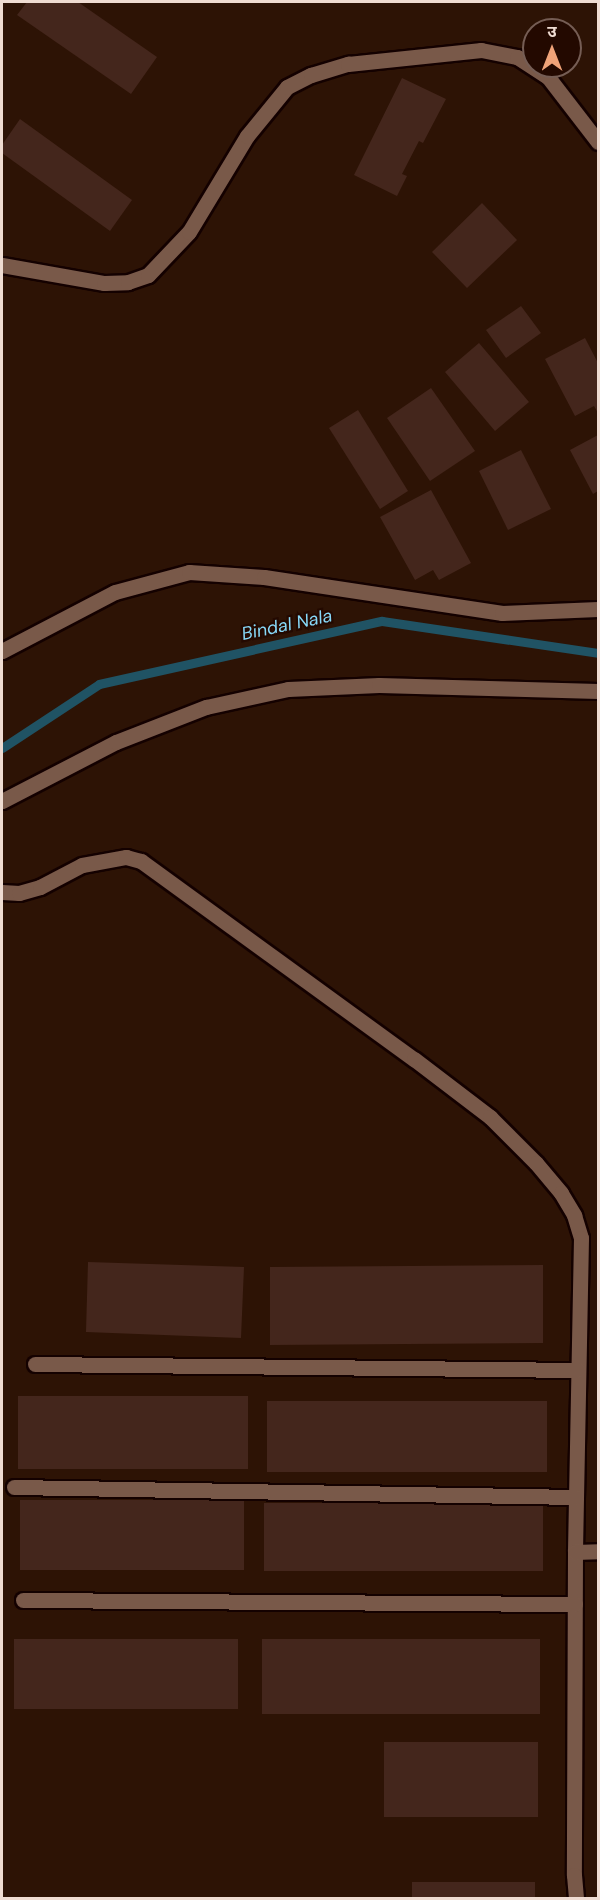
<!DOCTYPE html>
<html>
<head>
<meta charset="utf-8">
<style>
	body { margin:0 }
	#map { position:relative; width:600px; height:1900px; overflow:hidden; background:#2d1305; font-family:"DM Sans","Noto Sans Devanagari",sans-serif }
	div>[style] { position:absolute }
	.stream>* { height:9px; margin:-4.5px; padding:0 4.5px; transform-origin:4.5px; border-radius:4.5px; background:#205364 }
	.building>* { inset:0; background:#44261c }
	.roads { filter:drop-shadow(2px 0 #140100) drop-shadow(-2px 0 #140100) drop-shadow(0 2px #140100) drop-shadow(0 -2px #140100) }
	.minor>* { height:15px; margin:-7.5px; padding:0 7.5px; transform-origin:7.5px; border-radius:7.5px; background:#795949 }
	span { translate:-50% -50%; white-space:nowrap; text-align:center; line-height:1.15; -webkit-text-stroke:4.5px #230900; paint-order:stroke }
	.water-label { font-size:18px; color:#88d9f8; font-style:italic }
	.frame { position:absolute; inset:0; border:3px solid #efdcd2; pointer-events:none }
	.north { position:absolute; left:522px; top:18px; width:60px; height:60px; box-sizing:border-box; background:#230900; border:2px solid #755d54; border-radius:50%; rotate:0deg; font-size:16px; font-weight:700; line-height:24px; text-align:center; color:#efdcd2 }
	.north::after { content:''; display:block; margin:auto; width:21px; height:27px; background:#efa378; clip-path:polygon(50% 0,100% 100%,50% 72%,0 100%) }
</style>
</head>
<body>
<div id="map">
	<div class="stream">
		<div style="left:2px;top:748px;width:116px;rotate:-33.4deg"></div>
		<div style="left:99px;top:684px;width:290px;rotate:-12.6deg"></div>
		<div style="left:382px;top:621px;width:218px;rotate:8.4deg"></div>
	</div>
	<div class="building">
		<div style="clip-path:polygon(27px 2px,78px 2px,157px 57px,131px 94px,17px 15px)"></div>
		<div style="clip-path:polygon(402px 78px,446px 99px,423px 143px,419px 141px,402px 174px,407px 176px,397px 196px,354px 175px)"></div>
		<div style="clip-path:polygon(20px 119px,132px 200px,110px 231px,2px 153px,2px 145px)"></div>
		<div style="clip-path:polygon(482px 203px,517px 240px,467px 288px,432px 252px)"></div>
		<div style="clip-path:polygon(521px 306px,541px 333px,506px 358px,486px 330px)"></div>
		<div style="clip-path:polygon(585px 338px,598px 363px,598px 413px,594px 406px,575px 416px,545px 359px)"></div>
		<div style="clip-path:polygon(479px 343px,529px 402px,495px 431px,445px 372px)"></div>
		<div style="clip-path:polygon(431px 388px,475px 451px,430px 481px,387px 418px)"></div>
		<div style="clip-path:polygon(358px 410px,408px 491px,380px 509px,329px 428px)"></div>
		<div style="clip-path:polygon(598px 435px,598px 491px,593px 494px,570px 450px)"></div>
		<div style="clip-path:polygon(521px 450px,551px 509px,508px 530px,479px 471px)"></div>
		<div style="clip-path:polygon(431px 490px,471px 563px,439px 580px,433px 570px,415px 580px,380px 517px)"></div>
		<div style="clip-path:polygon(88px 1262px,244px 1267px,241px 1338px,86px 1332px)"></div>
		<div style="clip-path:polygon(543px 1265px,543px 1343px,270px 1345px,270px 1267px)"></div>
		<div style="clip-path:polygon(18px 1396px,248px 1396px,248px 1469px,18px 1469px)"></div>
		<div style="clip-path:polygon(267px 1401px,547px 1401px,547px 1472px,267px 1472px)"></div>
		<div style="clip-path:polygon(20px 1500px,244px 1500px,244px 1570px,20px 1570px)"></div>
		<div style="clip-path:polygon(264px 1503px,543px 1503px,543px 1571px,264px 1571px)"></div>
		<div style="clip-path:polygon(14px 1639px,238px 1639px,238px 1709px,14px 1709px)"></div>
		<div style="clip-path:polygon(262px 1639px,540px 1639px,540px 1714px,262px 1714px)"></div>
		<div style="clip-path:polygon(384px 1742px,538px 1742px,538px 1817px,384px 1817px)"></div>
		<div style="clip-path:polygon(412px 1882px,535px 1882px,535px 1898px,412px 1898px)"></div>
	</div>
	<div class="roads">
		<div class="minor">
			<div style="left:2px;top:265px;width:104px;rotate:10deg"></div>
			<div style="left:104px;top:283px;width:24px;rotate:-2deg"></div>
			<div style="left:128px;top:282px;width:21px;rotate:-19deg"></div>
			<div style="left:148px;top:275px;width:59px;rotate:-46.4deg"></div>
			<div style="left:189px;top:232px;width:112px;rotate:-58.9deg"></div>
			<div style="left:247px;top:136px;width:63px;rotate:-50.8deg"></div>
			<div style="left:287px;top:87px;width:27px;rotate:-27deg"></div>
			<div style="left:311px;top:75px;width:39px;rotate:-17deg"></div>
			<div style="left:348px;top:64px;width:134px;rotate:-6deg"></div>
			<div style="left:481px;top:50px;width:37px;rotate:11deg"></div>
			<div style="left:517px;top:57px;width:37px;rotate:33deg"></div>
			<div style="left:548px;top:77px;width:82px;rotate:52.4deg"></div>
			<div style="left:2px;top:651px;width:127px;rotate:-27.6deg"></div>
			<div style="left:115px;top:592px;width:77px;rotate:-15.1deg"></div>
			<div style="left:189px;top:572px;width:75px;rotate:3.8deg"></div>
			<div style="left:264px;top:577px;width:241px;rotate:8.6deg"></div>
			<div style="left:502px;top:613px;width:96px;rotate:-2.4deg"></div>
			<div style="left:2px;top:801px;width:128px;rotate:-27.4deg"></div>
			<div style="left:116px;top:742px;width:97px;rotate:-21.3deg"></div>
			<div style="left:206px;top:707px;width:84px;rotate:-12.4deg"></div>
			<div style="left:288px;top:689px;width:91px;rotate:-2.5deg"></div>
			<div style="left:379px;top:685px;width:219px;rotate:1.6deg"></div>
			<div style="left:2px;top:892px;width:17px;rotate:3deg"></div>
			<div style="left:19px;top:893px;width:22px;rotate:-16deg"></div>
			<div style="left:40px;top:887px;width:47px;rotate:-27.6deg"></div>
			<div style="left:82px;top:865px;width:45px;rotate:-10.3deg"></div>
			<div style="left:126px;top:857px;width:16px;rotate:15deg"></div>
			<div style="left:141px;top:861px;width:337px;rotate:36deg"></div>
			<div style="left:414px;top:1059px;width:96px;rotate:37.3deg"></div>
			<div style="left:490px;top:1117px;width:65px;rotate:45deg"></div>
			<div style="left:536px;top:1163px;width:39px;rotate:50deg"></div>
			<div style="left:561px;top:1193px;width:26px;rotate:59deg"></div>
			<div style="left:574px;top:1215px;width:24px;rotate:73deg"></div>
			<div style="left:581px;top:1238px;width:314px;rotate:91.1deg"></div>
			<div style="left:575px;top:1552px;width:323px;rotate:90.2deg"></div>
			<div style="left:574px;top:1875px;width:23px;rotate:85deg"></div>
			<div style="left:35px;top:1364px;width:543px;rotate:0.63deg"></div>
			<div style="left:14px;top:1487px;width:562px;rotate:1.02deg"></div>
			<div style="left:575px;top:1552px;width:23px;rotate:-2deg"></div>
			<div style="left:23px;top:1600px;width:552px;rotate:0.42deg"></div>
		</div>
	</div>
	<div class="water-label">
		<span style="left:287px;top:625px;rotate:-12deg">Bindal Nala</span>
	</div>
	<div class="frame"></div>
	<div class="north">उ</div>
</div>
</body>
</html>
